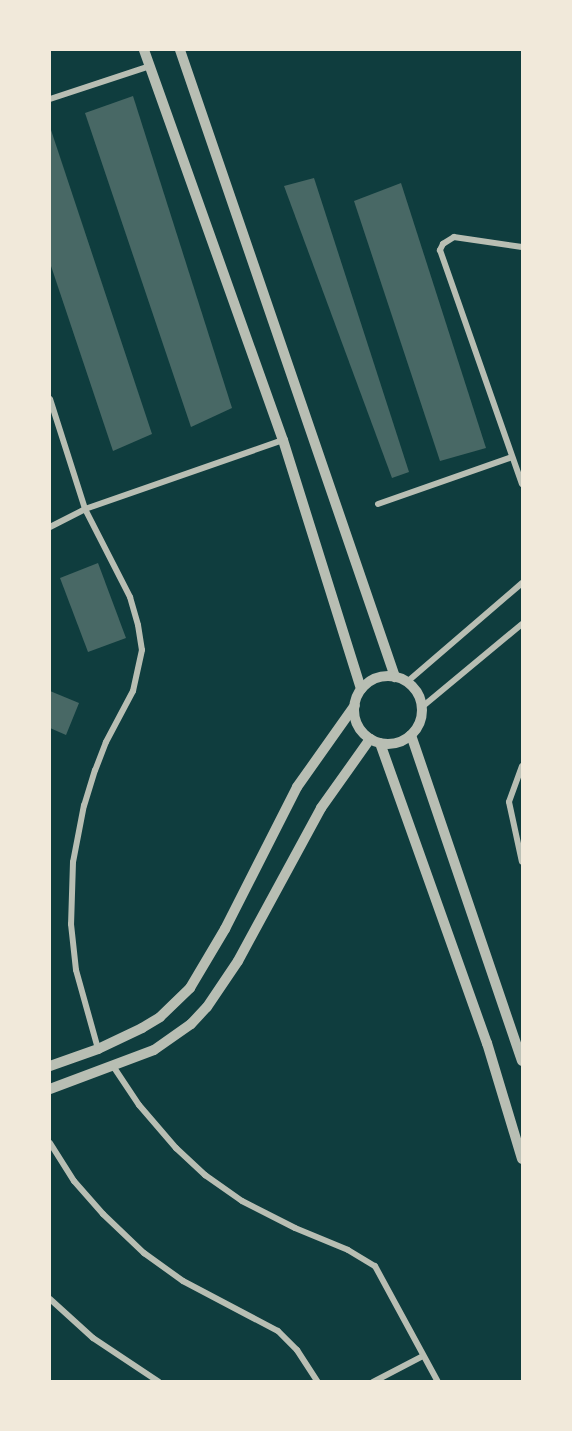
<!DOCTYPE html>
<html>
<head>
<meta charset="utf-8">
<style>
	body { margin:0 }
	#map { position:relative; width:572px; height:1431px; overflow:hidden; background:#0f3d3e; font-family:Figtree,sans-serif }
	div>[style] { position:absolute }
	.building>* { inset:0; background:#486865 }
	.minor>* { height:6px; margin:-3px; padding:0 3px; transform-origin:3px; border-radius:3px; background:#b8beb3 }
	.tertiary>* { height:10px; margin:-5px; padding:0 5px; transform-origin:5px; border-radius:5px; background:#b8beb3 }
	.tertiary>.ring { margin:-5px; padding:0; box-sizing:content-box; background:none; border:10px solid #b8beb3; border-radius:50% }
	span { translate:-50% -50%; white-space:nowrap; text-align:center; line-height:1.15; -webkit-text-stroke:4.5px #f1e9da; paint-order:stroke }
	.frame { position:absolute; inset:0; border:51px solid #f1e9da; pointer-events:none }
</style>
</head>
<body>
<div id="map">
	<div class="building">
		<div style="clip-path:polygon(133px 96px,232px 408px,191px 427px,85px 113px)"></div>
		<div style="clip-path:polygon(50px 127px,152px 434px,113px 451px,50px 263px)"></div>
		<div style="clip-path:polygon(314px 178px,409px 472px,392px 478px,284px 186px)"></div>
		<div style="clip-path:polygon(401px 183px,486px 448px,440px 461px,354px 201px)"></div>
		<div style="clip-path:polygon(98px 563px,126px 638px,88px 652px,60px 578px)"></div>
		<div style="clip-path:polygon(50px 691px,79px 703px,66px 735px,50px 728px)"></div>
	</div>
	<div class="minor">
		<div style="left:50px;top:99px;width:105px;rotate:-18.3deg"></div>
		<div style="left:522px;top:247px;width:69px;rotate:-171.6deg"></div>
		<div style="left:454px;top:237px;width:13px;rotate:148deg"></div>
		<div style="left:443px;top:244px;width:7px;rotate:117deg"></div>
		<div style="left:440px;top:250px;width:248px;rotate:70.7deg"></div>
		<div style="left:50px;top:399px;width:115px;rotate:72.3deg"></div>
		<div style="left:85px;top:509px;width:99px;rotate:62.9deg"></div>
		<div style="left:130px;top:597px;width:29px;rotate:74deg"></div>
		<div style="left:138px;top:625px;width:25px;rotate:81deg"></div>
		<div style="left:142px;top:650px;width:42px;rotate:102.4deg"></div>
		<div style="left:133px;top:691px;width:58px;rotate:117.9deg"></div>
		<div style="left:106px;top:742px;width:30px;rotate:111deg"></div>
		<div style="left:95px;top:770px;width:37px;rotate:107deg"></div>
		<div style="left:84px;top:805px;width:58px;rotate:100.9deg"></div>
		<div style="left:73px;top:862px;width:62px;rotate:91.8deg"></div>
		<div style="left:71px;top:924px;width:46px;rotate:83.8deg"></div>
		<div style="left:76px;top:970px;width:82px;rotate:74.4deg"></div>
		<div style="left:378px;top:504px;width:142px;rotate:-19.3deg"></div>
		<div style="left:50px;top:527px;width:39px;rotate:-27deg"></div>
		<div style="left:85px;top:509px;width:210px;rotate:-19.2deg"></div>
		<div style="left:407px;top:682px;width:152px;rotate:-40.7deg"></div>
		<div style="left:422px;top:707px;width:130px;rotate:-39.7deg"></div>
		<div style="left:522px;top:766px;width:38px;rotate:110deg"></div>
		<div style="left:509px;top:802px;width:61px;rotate:77.8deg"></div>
		<div style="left:113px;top:1066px;width:47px;rotate:56.3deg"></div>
		<div style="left:139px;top:1105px;width:57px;rotate:49.3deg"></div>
		<div style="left:176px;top:1148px;width:40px;rotate:43deg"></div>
		<div style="left:205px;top:1175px;width:45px;rotate:35.1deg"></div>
		<div style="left:242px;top:1201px;width:59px;rotate:27deg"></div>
		<div style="left:295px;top:1228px;width:57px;rotate:22.5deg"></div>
		<div style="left:348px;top:1250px;width:31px;rotate:31deg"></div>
		<div style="left:375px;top:1266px;width:132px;rotate:61.5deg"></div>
		<div style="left:50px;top:1143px;width:45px;rotate:57.7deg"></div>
		<div style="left:74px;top:1181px;width:44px;rotate:48.7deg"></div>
		<div style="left:103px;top:1214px;width:57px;rotate:43.6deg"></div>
		<div style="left:144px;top:1253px;width:48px;rotate:35.7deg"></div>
		<div style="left:183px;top:1281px;width:107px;rotate:27.8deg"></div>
		<div style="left:278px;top:1331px;width:27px;rotate:45deg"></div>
		<div style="left:297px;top:1350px;width:38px;rotate:57deg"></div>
		<div style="left:50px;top:1299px;width:58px;rotate:42.2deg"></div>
		<div style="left:93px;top:1338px;width:79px;rotate:33.7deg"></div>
		<div style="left:373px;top:1382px;width:56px;rotate:-27.5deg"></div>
	</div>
	<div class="tertiary">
		<div style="left:144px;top:50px;width:414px;rotate:70.4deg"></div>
		<div style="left:283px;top:440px;width:261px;rotate:72.6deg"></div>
		<div style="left:180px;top:50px;width:663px;rotate:71.07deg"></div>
		<div class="ring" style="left:354px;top:676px;width:58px;height:58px"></div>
		<div style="left:411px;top:735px;width:344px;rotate:71.2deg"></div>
		<div style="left:380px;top:743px;width:319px;rotate:70.4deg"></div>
		<div style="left:487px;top:1043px;width:121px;rotate:73.2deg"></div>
		<div style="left:50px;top:1066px;width:51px;rotate:-19.5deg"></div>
		<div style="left:98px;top:1049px;width:49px;rotate:-25.5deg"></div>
		<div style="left:142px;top:1028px;width:21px;rotate:-31deg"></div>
		<div style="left:160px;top:1017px;width:42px;rotate:-44deg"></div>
		<div style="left:190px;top:988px;width:69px;rotate:-59.3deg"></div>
		<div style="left:225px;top:929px;width:159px;rotate:-63.1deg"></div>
		<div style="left:297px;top:787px;width:100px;rotate:-54.7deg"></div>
		<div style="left:50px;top:1089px;width:111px;rotate:-20.6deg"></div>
		<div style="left:154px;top:1050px;width:45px;rotate:-35.1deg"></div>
		<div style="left:191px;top:1024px;width:23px;rotate:-47deg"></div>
		<div style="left:207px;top:1007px;width:55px;rotate:-56deg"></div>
		<div style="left:238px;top:961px;width:174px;rotate:-61.5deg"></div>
		<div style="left:321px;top:808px;width:85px;rotate:-54.6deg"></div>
	</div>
	<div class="frame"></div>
</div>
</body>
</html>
